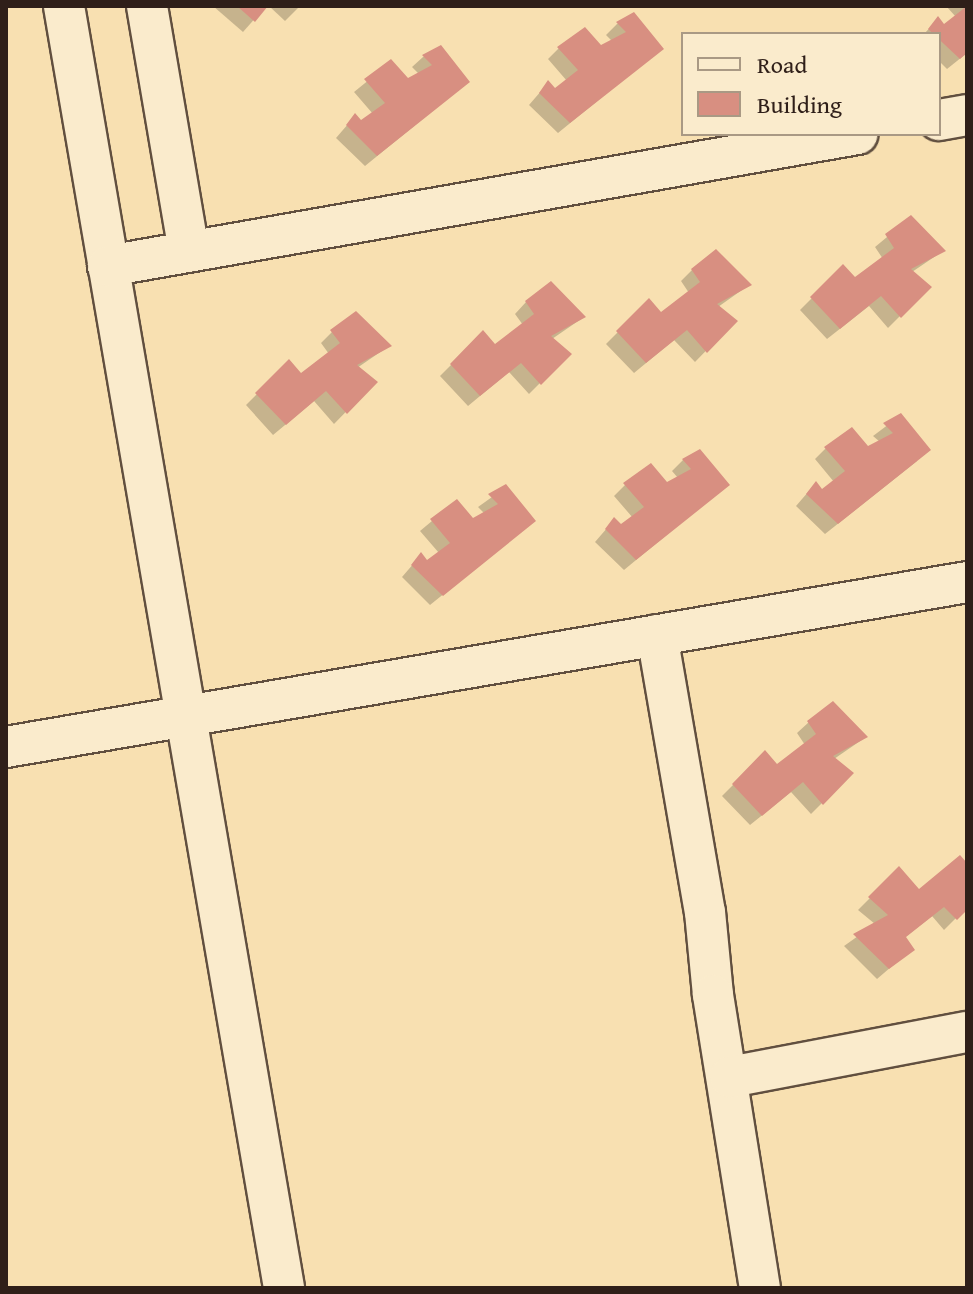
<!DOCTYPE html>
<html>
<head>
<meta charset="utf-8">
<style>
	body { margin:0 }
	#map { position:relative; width:973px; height:1294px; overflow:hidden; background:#f8e0b1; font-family:"Gentium Book Plus",serif }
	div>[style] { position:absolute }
	.shadow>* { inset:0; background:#0003 }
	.building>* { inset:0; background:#d88f81 }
	.roads { filter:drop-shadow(2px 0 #614f3f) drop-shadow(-2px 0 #614f3f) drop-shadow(0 2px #614f3f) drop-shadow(0 -2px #614f3f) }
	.minor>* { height:40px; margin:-20px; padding:0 20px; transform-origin:20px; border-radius:20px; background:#faebcc }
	span { translate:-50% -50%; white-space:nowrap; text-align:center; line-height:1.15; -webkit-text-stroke:6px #faebcc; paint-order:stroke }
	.frame { position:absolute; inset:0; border:8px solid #2f1f19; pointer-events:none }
	.legend { position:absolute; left:681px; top:32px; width:260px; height:104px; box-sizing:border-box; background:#faebcc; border:2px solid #a99984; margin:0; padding:10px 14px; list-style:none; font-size:24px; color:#2f1f19 }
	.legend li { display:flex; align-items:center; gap:16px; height:40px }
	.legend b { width:40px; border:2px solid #a99984 }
</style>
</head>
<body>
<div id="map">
	<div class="shadow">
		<div style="clip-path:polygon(213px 6px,266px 6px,243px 32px)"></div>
		<div style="clip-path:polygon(269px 6px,300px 6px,285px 21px)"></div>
		<div style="clip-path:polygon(946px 6px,967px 6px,967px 53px,947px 69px,939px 61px,939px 34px,924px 34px,938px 19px,944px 27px,956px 17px)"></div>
		<div style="clip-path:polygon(634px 15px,661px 49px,558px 133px,529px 105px,548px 83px,554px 90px,567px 81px,548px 59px,559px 48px,601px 48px,613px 42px,606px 35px,617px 24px)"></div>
		<div style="clip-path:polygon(440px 47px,468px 82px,365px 166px,336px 138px,355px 116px,361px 123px,373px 114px,354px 92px,391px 62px,407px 80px,419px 74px,412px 67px,423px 57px)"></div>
		<div style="clip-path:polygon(910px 218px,943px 251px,912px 272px,929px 287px,888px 328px,869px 306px,827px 339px,800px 310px,843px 267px,855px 280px,883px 259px,875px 247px)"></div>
		<div style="clip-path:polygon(692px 270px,749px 285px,718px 307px,735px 321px,695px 362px,674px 340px,634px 373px,606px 344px,649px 301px,661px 314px,689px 293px,681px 281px)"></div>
		<div style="clip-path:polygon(526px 302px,584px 317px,552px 339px,569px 354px,529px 394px,509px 372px,468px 406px,440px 376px,483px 333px,495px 347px,523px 325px,515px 314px)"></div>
		<div style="clip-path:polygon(332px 332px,389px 346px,357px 368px,375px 382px,334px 424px,314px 401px,273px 435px,246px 405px,289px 362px,301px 376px,329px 354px,321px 343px)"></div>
		<div style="clip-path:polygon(901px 415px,917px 461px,825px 534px,796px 506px,815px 484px,821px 491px,834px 482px,815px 459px,826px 448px,868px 449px,880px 442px,873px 436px)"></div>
		<div style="clip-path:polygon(700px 451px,727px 485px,624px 570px,595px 542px,614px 520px,620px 527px,633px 518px,614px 496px,625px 485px,666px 484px,678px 478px,672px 471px,683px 460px)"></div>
		<div style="clip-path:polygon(506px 487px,534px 521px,430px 605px,402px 577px,421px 555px,426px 563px,439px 553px,420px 531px,456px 501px,473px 520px,485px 514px,478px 507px)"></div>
		<div style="clip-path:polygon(809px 722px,866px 737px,834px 759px,851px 774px,811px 814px,791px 792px,750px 825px,722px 796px,765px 753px,777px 767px,805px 745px,797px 733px)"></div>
		<div style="clip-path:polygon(967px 866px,967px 907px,944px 930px,932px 916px,904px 938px,912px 949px,877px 979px,844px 946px,875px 924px,858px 910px,899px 869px,919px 891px)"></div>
	</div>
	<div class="building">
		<div style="clip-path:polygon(237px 6px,268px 6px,255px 22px)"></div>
		<div style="clip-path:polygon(967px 6px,967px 53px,960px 59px,928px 29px,938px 16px,944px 24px)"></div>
		<div style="clip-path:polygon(634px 12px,664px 49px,570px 123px,539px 93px,548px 80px,555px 88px,578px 70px,557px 47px,585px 27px,601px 45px,626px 32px,616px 22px)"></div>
		<div style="clip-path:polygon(441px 45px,470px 82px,377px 156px,346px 125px,355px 113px,361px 120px,385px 103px,364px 79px,391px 59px,408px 78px,432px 65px,422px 55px)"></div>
		<div style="clip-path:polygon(911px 215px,946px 251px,911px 269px,932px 287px,901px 318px,881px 296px,840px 329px,810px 297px,843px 264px,855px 277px,894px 248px,885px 234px)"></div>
		<div style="clip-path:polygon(716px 249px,752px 285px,717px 304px,738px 321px,707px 353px,687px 330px,646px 363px,616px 331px,649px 298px,661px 312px,700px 282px,691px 269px)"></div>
		<div style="clip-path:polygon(551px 281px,586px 317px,551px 336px,572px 354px,541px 385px,521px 363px,480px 396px,450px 364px,483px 330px,495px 344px,534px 314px,525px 301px)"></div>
		<div style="clip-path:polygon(356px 311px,392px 346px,357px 365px,378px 382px,347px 414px,326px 391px,286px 425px,255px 393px,289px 359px,301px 373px,340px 343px,330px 330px)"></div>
		<div style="clip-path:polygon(901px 413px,931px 450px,838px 524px,806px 494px,816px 481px,822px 489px,845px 471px,824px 447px,852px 427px,868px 446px,893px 433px,883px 423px)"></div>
		<div style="clip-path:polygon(700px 449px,730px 485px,636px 560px,605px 529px,614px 517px,621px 524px,644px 507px,623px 483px,651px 463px,667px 482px,691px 469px,682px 459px)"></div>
		<div style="clip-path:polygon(506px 484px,536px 521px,443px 596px,411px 565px,421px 552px,427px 560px,450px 543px,430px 519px,457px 499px,473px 518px,498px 504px,488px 494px)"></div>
		<div style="clip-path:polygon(833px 701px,868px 737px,833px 756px,854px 773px,823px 805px,803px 782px,762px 816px,732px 784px,765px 750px,777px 764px,816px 734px,807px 721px)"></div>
		<div style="clip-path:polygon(960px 855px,967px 863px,967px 910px,957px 920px,944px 907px,906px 937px,915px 950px,889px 969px,853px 934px,888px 915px,868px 897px,899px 866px,919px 889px)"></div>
	</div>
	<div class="roads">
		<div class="minor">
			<div style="left:64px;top:6px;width:1301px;rotate:80.26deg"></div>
			<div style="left:147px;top:6px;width:249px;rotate:80.3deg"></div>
			<div style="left:939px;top:120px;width:28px;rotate:-10deg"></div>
			<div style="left:108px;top:266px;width:761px;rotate:-9.99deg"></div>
			<div style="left:657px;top:635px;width:281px;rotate:80.2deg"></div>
			<div style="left:705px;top:912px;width:83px;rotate:84.5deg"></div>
			<div style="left:713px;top:995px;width:297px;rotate:80.9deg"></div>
			<div style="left:6px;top:747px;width:975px;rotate:-9.74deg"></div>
			<div style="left:730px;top:1077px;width:241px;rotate:-10.8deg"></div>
		</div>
	</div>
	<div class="frame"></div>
	<ul class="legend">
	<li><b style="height:10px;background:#faebcc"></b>Road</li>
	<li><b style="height:22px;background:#d88f81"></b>Building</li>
	</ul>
</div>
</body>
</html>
